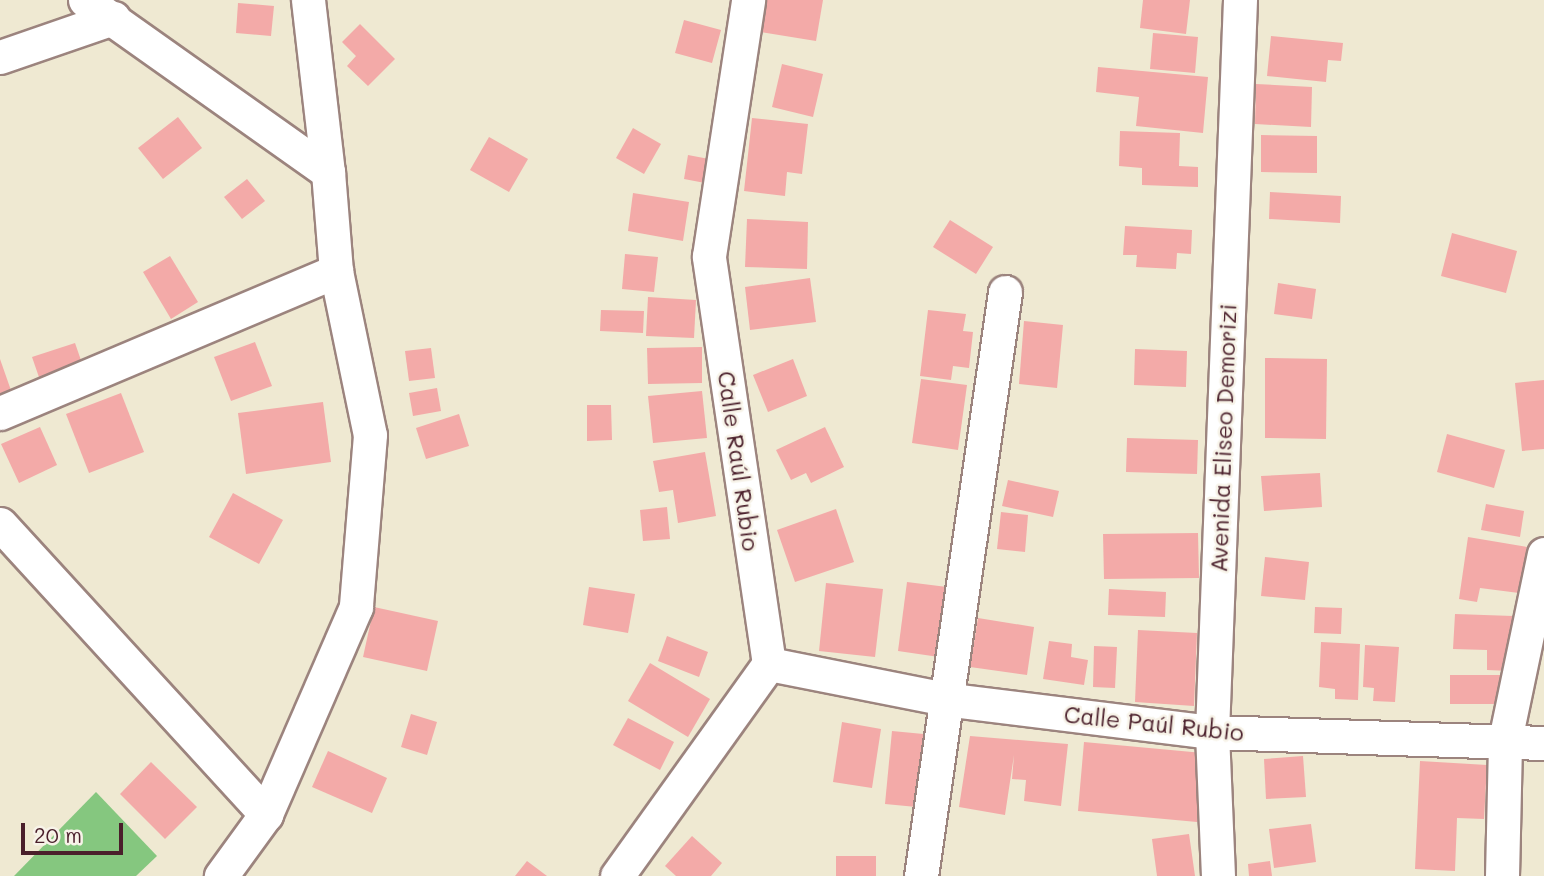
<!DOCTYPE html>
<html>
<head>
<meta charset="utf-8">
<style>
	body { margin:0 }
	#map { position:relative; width:1544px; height:876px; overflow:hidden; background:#efe9d2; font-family:Mali,sans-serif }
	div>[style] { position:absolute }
	.green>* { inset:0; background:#85c77f }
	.building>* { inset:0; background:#f3aaa8 }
	.roads { filter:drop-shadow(2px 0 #9c847e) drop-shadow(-2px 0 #9c847e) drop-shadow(0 2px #9c847e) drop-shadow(0 -2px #9c847e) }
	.street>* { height:33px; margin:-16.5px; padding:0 16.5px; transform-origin:16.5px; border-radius:16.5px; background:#fff }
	span { translate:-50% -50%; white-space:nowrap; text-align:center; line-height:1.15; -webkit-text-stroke:5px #f7f3e8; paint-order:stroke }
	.street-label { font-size:23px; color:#4a1f2b }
	.scale { position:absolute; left:21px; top:823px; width:102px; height:32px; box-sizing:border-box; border:4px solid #4a1f2b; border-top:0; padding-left:9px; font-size:21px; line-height:24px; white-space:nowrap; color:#4a1f2b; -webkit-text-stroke:5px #f7f3e8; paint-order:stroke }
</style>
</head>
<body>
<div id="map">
	<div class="green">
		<div style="clip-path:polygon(96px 792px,157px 856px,136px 876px,14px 876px)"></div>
	</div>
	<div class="building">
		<div style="clip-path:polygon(765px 0,823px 0,816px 41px,760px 32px)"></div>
		<div style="clip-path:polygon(1143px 0,1190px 0,1186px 34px,1140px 28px)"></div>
		<div style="clip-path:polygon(238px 3px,274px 6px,271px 36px,236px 33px)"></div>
		<div style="clip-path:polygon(684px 20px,721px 30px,712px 63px,675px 53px)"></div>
		<div style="clip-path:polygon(360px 24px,395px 59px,368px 86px,347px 66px,356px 56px,342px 42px)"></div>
		<div style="clip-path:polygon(1153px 33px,1198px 37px,1195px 73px,1150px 69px)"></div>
		<div style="clip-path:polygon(1271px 36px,1343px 43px,1341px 61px,1328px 60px,1326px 82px,1267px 76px)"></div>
		<div style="clip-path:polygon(782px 64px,823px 74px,813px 117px,772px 107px)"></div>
		<div style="clip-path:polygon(1098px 67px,1208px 77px,1203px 133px,1136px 126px,1139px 97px,1096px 92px)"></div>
		<div style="clip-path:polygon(1256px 84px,1312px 87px,1311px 127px,1255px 124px)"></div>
		<div style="clip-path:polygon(178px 117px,202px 148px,163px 179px,138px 148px)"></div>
		<div style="clip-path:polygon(752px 118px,808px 124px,802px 174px,787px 172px,785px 196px,744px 191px)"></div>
		<div style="clip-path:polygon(633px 128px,661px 144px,644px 174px,616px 158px)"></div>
		<div style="clip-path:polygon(1120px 131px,1180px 133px,1179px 166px,1198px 167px,1198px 187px,1142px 185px,1142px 168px,1119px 166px)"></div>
		<div style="clip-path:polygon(1261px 135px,1317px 136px,1317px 173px,1261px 172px)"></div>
		<div style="clip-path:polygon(489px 137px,528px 159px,509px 192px,470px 170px)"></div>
		<div style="clip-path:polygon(688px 155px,709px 159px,705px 183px,684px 179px)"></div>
		<div style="clip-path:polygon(247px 179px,265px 201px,242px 219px,224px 197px)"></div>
		<div style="clip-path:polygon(1270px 192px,1341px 196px,1340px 223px,1269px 219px)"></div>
		<div style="clip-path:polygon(633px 193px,689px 202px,683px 241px,628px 231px)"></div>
		<div style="clip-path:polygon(747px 219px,808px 222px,807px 269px,745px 267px)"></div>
		<div style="clip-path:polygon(950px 220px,993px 247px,976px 274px,933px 247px)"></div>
		<div style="clip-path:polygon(1125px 226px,1192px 230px,1191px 254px,1177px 253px,1176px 269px,1136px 267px,1137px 255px,1123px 255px)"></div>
		<div style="clip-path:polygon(1452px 233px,1517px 251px,1506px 293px,1441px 276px)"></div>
		<div style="clip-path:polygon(625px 254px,658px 257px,654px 292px,622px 289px)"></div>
		<div style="clip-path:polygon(170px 256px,198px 302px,171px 319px,143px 272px)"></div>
		<div style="clip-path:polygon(810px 278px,816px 322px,750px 330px,745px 287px)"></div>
		<div style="clip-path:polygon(1278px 283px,1316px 289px,1312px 319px,1274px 314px)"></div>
		<div style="clip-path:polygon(648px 297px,696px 300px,694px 338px,646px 336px)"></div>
		<div style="clip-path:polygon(601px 310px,644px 311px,643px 333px,600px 331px)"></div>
		<div style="clip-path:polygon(928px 310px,966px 314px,963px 331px,973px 332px,969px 368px,953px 366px,951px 380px,920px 376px)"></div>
		<div style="clip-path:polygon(1024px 321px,1063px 325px,1057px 388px,1019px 384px)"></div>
		<div style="clip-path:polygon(255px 342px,272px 386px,231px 401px,214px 357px)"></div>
		<div style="clip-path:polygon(75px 343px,84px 369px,41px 383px,32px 357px)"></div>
		<div style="clip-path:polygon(702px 347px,702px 383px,648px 384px,647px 348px)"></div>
		<div style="clip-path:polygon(431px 348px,435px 378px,409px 381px,405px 351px)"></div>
		<div style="clip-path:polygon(1135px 349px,1187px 351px,1186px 387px,1134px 385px)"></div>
		<div style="clip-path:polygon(1265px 358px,1327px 359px,1326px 439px,1265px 438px)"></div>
		<div style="clip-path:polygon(0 359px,14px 399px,0 403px)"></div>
		<div style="clip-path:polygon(793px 359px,807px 396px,768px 412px,753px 375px)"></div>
		<div style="clip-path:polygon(921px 379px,967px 385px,958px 450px,912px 443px)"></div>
		<div style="clip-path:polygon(1544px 380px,1544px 449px,1522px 451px,1515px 383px)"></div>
		<div style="clip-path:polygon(437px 388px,441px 411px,413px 416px,409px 393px)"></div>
		<div style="clip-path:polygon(702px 391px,707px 438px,653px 443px,648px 396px)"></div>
		<div style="clip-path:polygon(121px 393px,144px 452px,89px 473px,66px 414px)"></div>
		<div style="clip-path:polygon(323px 402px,331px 462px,246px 474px,238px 413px)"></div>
		<div style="clip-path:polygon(587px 405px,611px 405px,612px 440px,587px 441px)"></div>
		<div style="clip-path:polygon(459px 414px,469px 446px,426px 459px,416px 428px)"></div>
		<div style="clip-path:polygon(40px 427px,57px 465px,19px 483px,1px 444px)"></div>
		<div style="clip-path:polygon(825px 427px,844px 467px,811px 483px,806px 473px,791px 480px,776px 450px)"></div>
		<div style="clip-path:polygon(1447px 434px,1505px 450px,1494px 488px,1437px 472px)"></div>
		<div style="clip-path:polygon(1127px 438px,1198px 440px,1197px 474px,1126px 472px)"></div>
		<div style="clip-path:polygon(705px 452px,716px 516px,678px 523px,673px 490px,659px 492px,653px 461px)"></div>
		<div style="clip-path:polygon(1320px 473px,1322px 507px,1264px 511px,1261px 476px)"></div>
		<div style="clip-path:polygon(1008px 480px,1059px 491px,1053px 517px,1002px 506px)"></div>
		<div style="clip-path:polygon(233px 493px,283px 520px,259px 564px,209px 537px)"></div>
		<div style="clip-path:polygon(1486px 504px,1524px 511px,1520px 537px,1481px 530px)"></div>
		<div style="clip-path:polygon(667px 507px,670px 539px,643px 541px,640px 510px)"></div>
		<div style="clip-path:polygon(836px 509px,854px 562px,795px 582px,777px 530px)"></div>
		<div style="clip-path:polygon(1001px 512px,1028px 515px,1025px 552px,997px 549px)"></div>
		<div style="clip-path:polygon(1198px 533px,1199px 578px,1104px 579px,1103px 534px)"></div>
		<div style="clip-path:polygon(1468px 537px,1527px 547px,1519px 593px,1480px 588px,1477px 602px,1459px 599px)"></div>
		<div style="clip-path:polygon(1265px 557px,1309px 562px,1305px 600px,1261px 596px)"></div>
		<div style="clip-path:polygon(907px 582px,947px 587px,939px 657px,898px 651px)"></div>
		<div style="clip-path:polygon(826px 583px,883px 589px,875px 657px,819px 651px)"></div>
		<div style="clip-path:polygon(589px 587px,635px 594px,628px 633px,583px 625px)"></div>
		<div style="clip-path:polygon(1109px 589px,1166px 592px,1165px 617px,1108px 615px)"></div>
		<div style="clip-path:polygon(374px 607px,438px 621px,427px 671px,363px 657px)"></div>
		<div style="clip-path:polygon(1315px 607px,1342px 608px,1341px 634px,1314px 633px)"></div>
		<div style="clip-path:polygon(1455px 614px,1513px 616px,1511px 671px,1487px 670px,1487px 650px,1453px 649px)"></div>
		<div style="clip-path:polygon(978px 618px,1034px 627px,1027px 675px,970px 667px)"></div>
		<div style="clip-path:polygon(1138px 630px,1197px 633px,1194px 706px,1135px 702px)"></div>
		<div style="clip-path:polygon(667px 636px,708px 652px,699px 677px,658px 661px)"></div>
		<div style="clip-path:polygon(1049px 641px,1072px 644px,1071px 657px,1088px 660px,1084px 685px,1043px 679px)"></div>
		<div style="clip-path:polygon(1321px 642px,1360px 644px,1358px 700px,1335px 699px,1335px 689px,1319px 687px)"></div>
		<div style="clip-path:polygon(1365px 645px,1399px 647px,1395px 702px,1373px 701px,1374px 688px,1363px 687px)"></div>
		<div style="clip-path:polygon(1094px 646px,1117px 647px,1115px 688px,1093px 687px)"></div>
		<div style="clip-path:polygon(650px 663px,710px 699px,688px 737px,628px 701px)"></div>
		<div style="clip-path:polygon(1450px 675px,1504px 675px,1504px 704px,1450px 704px)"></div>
		<div style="clip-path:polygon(411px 714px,437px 722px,427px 755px,401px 747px)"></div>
		<div style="clip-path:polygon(628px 718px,674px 742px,660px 770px,613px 745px)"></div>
		<div style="clip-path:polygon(842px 722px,881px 729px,872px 788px,833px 782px)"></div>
		<div style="clip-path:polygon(892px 731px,934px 735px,927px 808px,885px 804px)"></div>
		<div style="clip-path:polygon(970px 736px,1068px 744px,1061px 806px,1024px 801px,1026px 780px,1012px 779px,1014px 755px,1005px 815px,959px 807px)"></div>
		<div style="clip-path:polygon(1084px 742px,1203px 753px,1197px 822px,1078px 811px)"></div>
		<div style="clip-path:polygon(328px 751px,387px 778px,372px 813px,312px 787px)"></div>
		<div style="clip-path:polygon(1303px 756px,1306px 797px,1266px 799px,1264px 759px)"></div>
		<div style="clip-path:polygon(1420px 761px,1487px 765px,1484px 819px,1457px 818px,1455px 871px,1415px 869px)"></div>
		<div style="clip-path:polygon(151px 762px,197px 807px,165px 839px,120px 794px)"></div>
		<div style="clip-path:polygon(1311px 824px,1316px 862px,1274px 868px,1269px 829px)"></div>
		<div style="clip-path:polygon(1189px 834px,1195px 876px,1157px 876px,1152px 839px)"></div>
		<div style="clip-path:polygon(692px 836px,722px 863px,711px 876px,676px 876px,665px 866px)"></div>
		<div style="clip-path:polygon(836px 856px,876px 856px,876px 876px,836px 876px)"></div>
		<div style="clip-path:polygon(527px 861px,547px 876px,515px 876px)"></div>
		<div style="clip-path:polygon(1270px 861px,1272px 876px,1249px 876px,1248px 864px)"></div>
	</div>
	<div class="roads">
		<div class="street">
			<div style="left:85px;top:0;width:298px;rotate:35.3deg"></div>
			<div style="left:328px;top:172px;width:99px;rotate:85.4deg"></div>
			<div style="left:336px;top:271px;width:167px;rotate:78.3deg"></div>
			<div style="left:370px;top:435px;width:173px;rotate:94.7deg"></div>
			<div style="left:356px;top:607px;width:226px;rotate:113.5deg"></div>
			<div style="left:266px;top:814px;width:77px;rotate:126deg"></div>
			<div style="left:308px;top:0;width:173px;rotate:83.4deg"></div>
			<div style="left:0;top:57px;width:120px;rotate:-19deg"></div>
			<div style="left:0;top:413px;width:365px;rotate:-22.9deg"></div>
			<div style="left:0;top:524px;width:394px;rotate:47.5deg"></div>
			<div style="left:769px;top:664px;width:186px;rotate:11.2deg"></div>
			<div style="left:951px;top:700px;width:263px;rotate:7deg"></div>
			<div style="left:1212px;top:732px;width:332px;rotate:1.9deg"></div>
			<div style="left:617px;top:876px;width:261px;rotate:-54.4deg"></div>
			<div style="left:769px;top:664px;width:412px;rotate:-98.4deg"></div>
			<div style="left:709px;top:256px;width:259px;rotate:-81.3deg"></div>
			<div style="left:921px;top:876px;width:590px;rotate:-81.81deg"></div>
			<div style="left:1218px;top:876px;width:144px;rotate:-92.4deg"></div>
			<div style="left:1212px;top:732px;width:733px;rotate:-87.81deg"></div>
			<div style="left:1502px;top:876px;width:136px;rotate:-88.7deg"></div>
			<div style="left:1505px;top:740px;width:190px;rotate:-78.2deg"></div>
		</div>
	</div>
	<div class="street-label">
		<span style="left:1223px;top:438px;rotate:-88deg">Avenida Eliseo Demorizi</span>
		<span style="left:739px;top:461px;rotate:82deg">Calle Raúl Rubio</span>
		<span style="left:1154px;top:723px;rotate:6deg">Calle Paúl Rubio</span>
	</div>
	<div class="scale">20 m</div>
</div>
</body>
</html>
